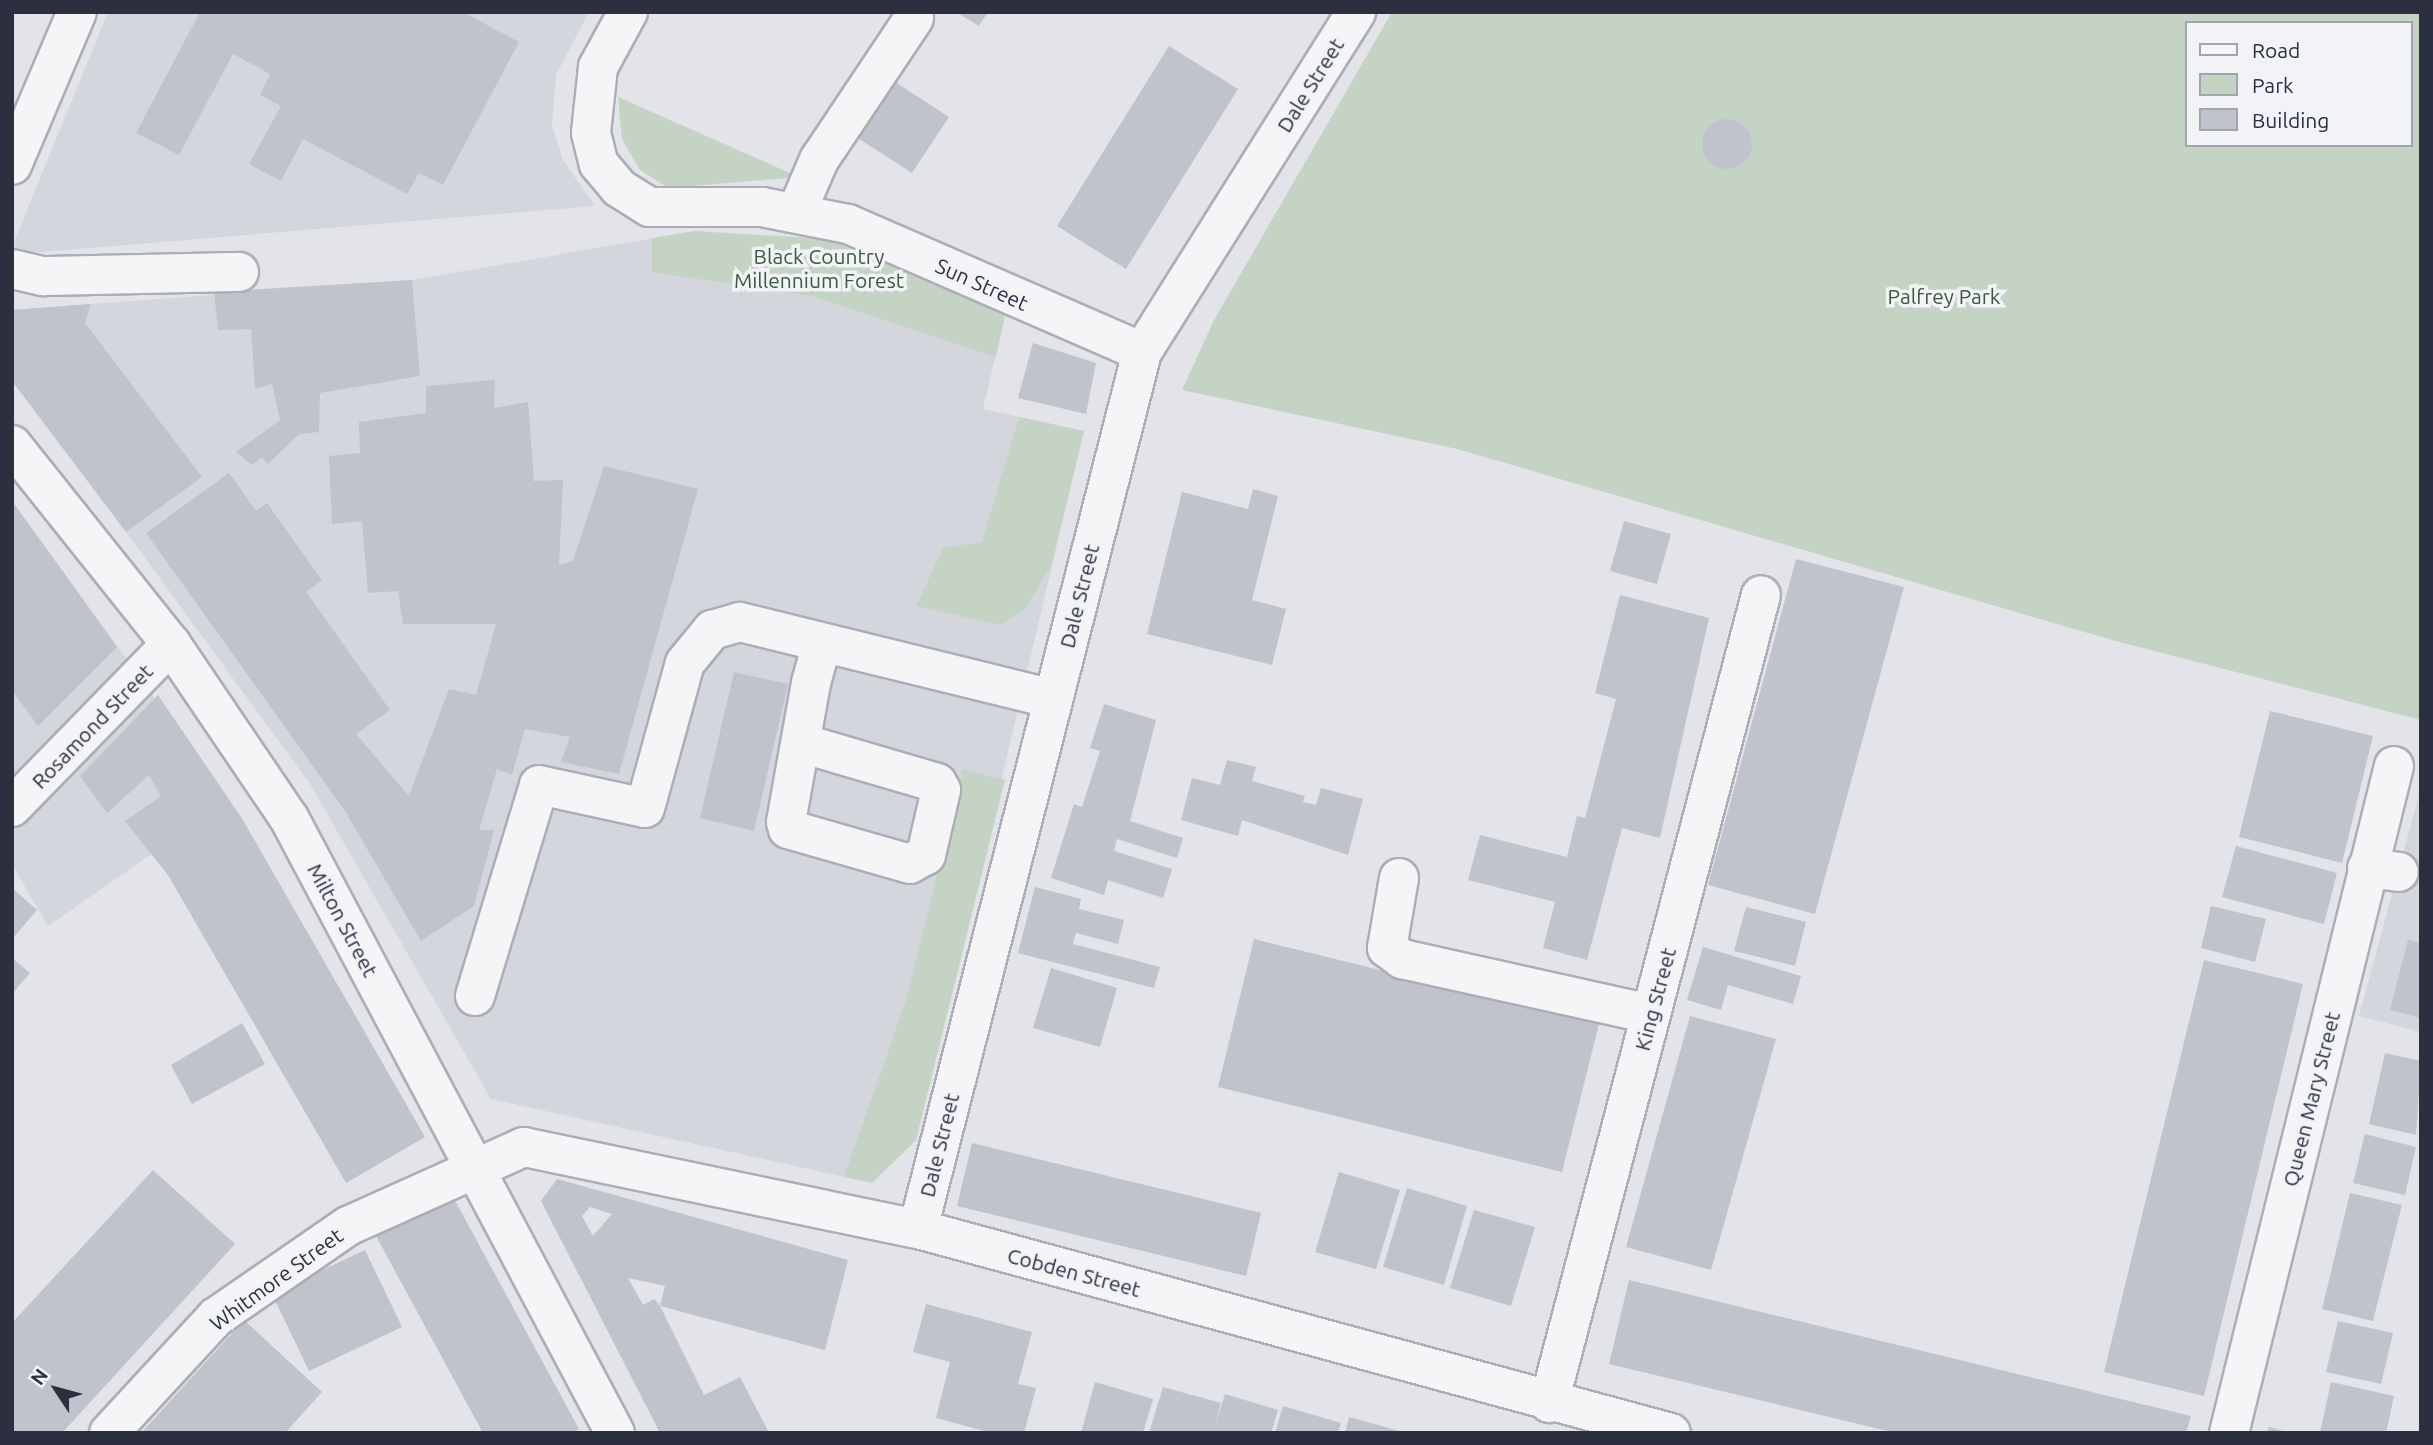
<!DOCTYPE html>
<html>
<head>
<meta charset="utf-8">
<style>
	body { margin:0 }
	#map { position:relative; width:2433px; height:1445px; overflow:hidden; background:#e2e4e9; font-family:Ubuntu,sans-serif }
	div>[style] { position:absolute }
	.built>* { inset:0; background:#d4d6de }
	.green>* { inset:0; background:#c5d3c4 }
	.building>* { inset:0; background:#c0c2cc }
	.round { border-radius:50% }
	.roads { filter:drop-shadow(2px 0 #abaeb6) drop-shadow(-2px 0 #abaeb6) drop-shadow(0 2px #abaeb6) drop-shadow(0 -2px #abaeb6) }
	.minor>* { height:38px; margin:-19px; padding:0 19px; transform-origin:19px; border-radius:19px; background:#f5f5f8 }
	span { translate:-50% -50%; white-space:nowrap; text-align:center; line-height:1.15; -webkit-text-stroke:7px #f2f3f7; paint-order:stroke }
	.street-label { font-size:21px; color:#2b2f40 }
	.park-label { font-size:21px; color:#3a5b39 }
	.frame { position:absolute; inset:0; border:14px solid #2b2f40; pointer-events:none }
	.legend { position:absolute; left:2185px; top:21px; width:228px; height:126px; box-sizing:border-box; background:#f2f3f7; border:2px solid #a2a5ae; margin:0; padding:9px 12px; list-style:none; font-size:21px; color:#2b2f40 }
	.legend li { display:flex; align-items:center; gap:14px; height:35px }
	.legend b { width:35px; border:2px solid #a2a5ae }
	.north { position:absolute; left:21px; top:1354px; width:70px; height:70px; -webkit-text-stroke:5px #f2f3f7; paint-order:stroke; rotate:306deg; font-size:19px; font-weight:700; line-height:28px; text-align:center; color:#2b2f40 }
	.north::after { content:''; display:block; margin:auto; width:24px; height:32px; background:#2b2f40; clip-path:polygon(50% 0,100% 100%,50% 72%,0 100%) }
</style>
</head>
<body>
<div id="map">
	<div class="built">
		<div style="clip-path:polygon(108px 12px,589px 12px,556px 75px,552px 125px,563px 160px,595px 206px,17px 254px,14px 242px)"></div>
		<div style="clip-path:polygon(695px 231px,1005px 315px,983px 409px,1084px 431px,916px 1140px,872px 1183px,491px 1099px,310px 784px,97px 492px,12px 310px,412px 280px)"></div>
		<div style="clip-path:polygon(12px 501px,229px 800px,48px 926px,12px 864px)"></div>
		<div style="clip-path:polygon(2421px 787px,2421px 1032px,2359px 1016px)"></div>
	</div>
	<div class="green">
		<div style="clip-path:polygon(evenodd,1392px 12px,2421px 12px,2421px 720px,2112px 640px,1457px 449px,1182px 390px,1214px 320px,1392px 12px,2186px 23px,2410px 23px,2410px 145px,2186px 145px,2186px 23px)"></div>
		<div style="clip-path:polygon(618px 97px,799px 177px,668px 188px,640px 170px,622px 139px)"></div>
		<div style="clip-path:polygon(695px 231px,827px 239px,1005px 315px,996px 357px,811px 296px,652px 272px,652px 238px)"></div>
		<div style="clip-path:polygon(1019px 417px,1084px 431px,1051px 566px,1025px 610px,999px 625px,916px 606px,943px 548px,982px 542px)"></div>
		<div style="clip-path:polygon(963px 769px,1005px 780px,916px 1140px,872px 1183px,844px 1177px,906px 1000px)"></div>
	</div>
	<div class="building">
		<div style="clip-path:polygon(200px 12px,463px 12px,519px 42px,443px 185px,419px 173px,407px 194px,303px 139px,281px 181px,249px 164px,281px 106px,260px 95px,270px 74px,233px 54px,179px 155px,136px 133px)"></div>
		<div style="clip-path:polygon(956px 12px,988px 12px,979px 26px)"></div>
		<div style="clip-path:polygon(1169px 46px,1238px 89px,1126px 269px,1057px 226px)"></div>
		<div style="clip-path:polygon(883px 74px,949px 117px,912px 173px,847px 131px)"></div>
		<div class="round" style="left:1702px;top:119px;width:50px;height:50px"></div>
		<div style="clip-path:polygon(412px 280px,420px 376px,320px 393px,319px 432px,299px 434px,268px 464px,262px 457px,252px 465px,236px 452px,280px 420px,272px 384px,255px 389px,251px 329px,218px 330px,214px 292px)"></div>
		<div style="clip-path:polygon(91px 304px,85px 323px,202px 477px,126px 532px,12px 381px,12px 310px)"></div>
		<div style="clip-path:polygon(1033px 343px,1096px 363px,1086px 414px,1018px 398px)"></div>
		<div style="clip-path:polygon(495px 380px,494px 408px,528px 402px,534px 481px,563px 480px,559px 565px,573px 561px,604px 466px,698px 489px,619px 774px,561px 762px,570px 737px,525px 729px,512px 775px,497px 769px,479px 830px,494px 830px,474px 906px,421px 941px,345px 811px,146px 533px,229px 473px,256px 511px,267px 503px,322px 580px,306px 592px,390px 710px,356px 734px,409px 796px,449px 689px,476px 695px,496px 624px,403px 624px,398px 591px,368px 593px,362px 521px,332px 524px,329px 456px,360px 453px,359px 422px,426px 413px,426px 386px)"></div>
		<div style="clip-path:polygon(1253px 489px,1278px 496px,1252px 600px,1286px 609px,1272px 665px,1147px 634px,1182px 492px,1248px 509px)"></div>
		<div style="clip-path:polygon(12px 501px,117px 647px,38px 726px,12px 690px)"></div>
		<div style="clip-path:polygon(1624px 521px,1671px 534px,1657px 584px,1610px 571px)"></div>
		<div style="clip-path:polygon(1796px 559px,1904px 587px,1815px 914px,1708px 885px)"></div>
		<div style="clip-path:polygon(1620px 595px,1709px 618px,1660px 838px,1622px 828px,1587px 960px,1543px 948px,1555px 902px,1468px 880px,1480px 835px,1567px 857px,1577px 816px,1585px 818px,1616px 699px,1595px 693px)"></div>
		<div style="clip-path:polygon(734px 672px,788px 684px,754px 831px,700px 818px)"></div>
		<div style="clip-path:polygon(158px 695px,243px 820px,425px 1137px,346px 1183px,168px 875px,125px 821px,161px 796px,149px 775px,107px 813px,80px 776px)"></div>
		<div style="clip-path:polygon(1104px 704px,1156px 720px,1130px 821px,1183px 838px,1177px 858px,1117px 839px,1114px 851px,1172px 869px,1163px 898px,1108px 880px,1104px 895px,1051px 878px,1074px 804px,1082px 807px,1100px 751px,1090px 748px)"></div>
		<div style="clip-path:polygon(2270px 711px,2373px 736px,2342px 863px,2239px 837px)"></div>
		<div style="clip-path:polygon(1227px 760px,1256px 767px,1252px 781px,1305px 796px,1303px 802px,1316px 805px,1321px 788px,1363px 799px,1348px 855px,1242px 820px,1238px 836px,1181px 820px,1192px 778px,1220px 785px)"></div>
		<div style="clip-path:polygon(2236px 846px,2337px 873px,2324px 924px,2222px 897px)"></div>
		<div style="clip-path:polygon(1035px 887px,1081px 899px,1079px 909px,1124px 920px,1118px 944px,1076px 933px,1073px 944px,1160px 967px,1154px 988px,1018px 953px)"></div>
		<div style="clip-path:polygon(12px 888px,37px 910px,12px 939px)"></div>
		<div style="clip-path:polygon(2211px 906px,2266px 919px,2255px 962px,2201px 948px)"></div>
		<div style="clip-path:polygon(1746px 907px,1806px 922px,1795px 966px,1734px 951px)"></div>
		<div style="clip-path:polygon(1254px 939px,1599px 1024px,1562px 1172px,1218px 1087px)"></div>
		<div style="clip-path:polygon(2408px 940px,2421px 943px,2421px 1018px,2390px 1010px)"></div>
		<div style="clip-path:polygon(1703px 947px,1801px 976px,1793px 1004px,1728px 985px,1721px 1010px,1687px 1000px)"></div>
		<div style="clip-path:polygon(12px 958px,30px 973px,12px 994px)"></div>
		<div style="clip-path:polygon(2204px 960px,2303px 984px,2204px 1396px,2104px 1372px)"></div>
		<div style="clip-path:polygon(1051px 968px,1117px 988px,1100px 1047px,1033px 1028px)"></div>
		<div style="clip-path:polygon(1690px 1016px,1776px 1039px,1711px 1270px,1626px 1247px)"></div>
		<div style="clip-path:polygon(242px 1023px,265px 1064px,192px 1104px,171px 1065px)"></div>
		<div style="clip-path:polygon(2385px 1053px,2421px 1061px,2416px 1135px,2369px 1124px)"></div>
		<div style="clip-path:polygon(2365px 1134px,2416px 1147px,2405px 1195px,2353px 1183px)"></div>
		<div style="clip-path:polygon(972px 1143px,1261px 1213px,1246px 1276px,957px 1206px)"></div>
		<div style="clip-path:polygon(153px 1170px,235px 1244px,62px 1433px,12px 1433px,12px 1323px)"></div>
		<div style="clip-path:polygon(1339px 1172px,1400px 1190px,1376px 1269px,1315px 1252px)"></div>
		<div style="clip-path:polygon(evenodd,557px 1179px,848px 1260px,825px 1350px,660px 1306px,704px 1395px,740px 1377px,769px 1433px,660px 1433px,541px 1201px,557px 1179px,590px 1207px,612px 1214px,593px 1236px,582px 1216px,590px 1207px,557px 1179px,628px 1278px,665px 1286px,660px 1306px,654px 1299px,643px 1305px,628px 1278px)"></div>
		<div style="clip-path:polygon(1407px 1188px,1467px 1206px,1444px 1285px,1383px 1267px)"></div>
		<div style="clip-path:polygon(2350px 1193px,2402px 1205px,2373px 1321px,2322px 1309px)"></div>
		<div style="clip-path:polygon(452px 1195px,579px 1429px,572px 1433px,483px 1433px,376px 1236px)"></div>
		<div style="clip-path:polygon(1474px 1210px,1535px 1227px,1511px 1306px,1450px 1288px)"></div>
		<div style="clip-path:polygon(365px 1250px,402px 1327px,309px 1371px,272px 1294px)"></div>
		<div style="clip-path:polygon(1629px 1280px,2191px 1416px,2186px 1433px,1896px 1433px,1609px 1364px)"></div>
		<div style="clip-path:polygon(926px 1304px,1032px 1332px,1018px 1384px,1036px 1388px,1024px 1433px,992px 1433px,936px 1418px,950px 1362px,913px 1352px)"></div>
		<div style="clip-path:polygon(244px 1320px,322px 1392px,285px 1433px,141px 1433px)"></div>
		<div style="clip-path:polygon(2338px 1321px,2393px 1333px,2381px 1384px,2326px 1372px)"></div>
		<div style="clip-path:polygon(1095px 1382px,1153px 1399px,1143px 1433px,1081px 1433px)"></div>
		<div style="clip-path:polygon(2331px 1382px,2394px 1396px,2386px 1433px,2320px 1433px)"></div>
		<div style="clip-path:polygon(1163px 1387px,1221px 1403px,1215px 1427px,1225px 1394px,1278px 1410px,1271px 1433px,1149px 1433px)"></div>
		<div style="clip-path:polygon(1283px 1406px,1341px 1423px,1338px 1433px,1275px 1433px)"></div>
		<div style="clip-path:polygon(1349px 1417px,1403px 1432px,1403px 1433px,1345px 1433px)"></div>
		<div style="clip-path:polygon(2269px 1427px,2287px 1432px,2287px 1433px,2267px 1433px)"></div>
	</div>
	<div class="roads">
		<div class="minor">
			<div style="left:628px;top:12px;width:63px;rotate:118.6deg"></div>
			<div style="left:598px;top:67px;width:66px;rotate:96.1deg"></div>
			<div style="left:591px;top:133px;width:32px;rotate:76deg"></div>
			<div style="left:599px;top:164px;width:31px;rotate:50deg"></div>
			<div style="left:619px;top:188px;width:36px;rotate:32deg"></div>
			<div style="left:650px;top:207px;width:112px"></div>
			<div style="left:762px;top:207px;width:88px;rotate:11.2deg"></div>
			<div style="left:848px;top:224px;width:321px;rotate:23.5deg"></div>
			<div style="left:12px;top:165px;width:166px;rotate:-67deg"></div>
			<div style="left:797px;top:211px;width:56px;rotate:-66.7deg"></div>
			<div style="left:819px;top:160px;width:171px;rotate:-56.2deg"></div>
			<div style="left:12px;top:269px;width:32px;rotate:13deg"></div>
			<div style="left:43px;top:276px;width:196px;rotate:-1.2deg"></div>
			<div style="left:12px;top:445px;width:255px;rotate:51.4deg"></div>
			<div style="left:171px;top:644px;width:210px;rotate:55.9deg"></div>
			<div style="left:289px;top:818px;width:696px;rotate:62.07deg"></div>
			<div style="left:801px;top:743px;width:142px;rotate:16.4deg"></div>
			<div style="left:937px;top:783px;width:8px;rotate:60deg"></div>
			<div style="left:941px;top:790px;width:67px;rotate:103deg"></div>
			<div style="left:926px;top:855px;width:18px;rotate:151deg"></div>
			<div style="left:910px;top:864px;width:127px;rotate:-164deg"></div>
			<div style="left:788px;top:829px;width:7px;rotate:-106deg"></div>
			<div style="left:786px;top:822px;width:141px;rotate:-79.8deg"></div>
			<div style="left:811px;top:683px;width:41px;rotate:-74.6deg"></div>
			<div style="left:12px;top:807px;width:228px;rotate:-45.7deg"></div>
			<div style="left:2367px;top:868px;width:32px;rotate:7deg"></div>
			<div style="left:1399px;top:878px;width:71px;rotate:99.7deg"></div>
			<div style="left:1387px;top:948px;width:19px;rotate:36deg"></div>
			<div style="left:1402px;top:959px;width:255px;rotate:12.5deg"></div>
			<div style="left:475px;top:996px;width:220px;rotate:-73.1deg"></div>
			<div style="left:539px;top:785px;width:108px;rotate:12.2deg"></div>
			<div style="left:645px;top:808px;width:150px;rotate:-74.6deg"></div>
			<div style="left:685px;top:663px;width:43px;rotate:-50.7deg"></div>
			<div style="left:712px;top:630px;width:29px;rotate:-16deg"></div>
			<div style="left:740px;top:622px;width:322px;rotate:13.8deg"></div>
			<div style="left:918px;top:1229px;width:905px;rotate:-75.67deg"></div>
			<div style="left:1142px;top:352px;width:402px;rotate:-57.8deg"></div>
			<div style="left:1549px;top:1403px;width:835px;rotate:-75.3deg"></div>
			<div style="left:109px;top:1433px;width:158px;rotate:-47.3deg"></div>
			<div style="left:216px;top:1317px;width:160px;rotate:-34.6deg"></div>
			<div style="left:348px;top:1226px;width:193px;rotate:-24.2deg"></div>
			<div style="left:524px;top:1147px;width:402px;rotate:11.8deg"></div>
			<div style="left:918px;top:1229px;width:780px;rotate:15.16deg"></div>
			<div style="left:2229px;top:1433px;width:687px;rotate:-76.11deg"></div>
		</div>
	</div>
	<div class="street-label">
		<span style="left:1310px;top:85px;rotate:-58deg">Dale Street</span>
		<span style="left:982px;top:284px;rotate:24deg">Sun Street</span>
		<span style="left:1079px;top:596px;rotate:-76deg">Dale Street</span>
		<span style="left:92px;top:726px;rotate:-46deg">Rosamond Street</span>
		<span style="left:343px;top:920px;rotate:62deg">Milton Street</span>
		<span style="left:1655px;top:999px;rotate:-75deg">King Street</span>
		<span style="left:2311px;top:1099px;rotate:-76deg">Queen Mary Street</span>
		<span style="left:939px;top:1145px;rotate:-76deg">Dale Street</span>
		<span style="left:1074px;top:1272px;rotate:15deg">Cobden Street</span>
		<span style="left:276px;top:1279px;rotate:-36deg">Whitmore Street</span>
	</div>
	<div class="park-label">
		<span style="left:819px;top:268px">Black Country<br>Millennium Forest</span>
		<span style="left:1944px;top:296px">Palfrey Park</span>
	</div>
	<div class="frame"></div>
	<ul class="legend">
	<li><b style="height:9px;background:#f5f5f8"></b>Road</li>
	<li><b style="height:19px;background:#c5d3c4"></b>Park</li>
	<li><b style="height:19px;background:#c0c2cc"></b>Building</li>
	</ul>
	<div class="north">N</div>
</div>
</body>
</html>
